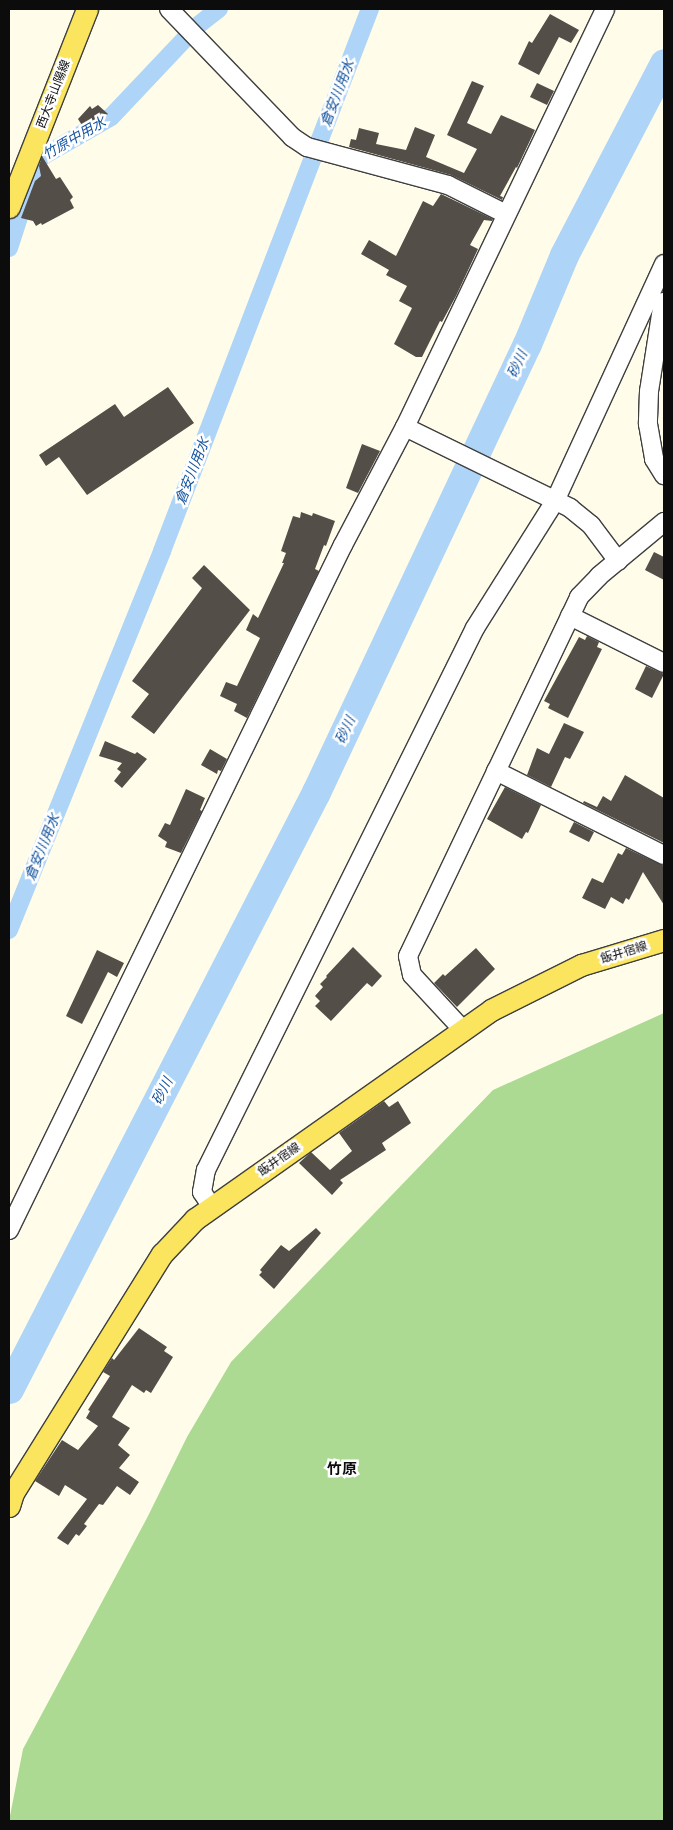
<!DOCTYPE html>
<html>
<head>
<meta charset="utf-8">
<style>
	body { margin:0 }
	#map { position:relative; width:673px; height:1830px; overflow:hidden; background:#fffdea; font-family:"IBM Plex Serif","Noto Sans JP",serif }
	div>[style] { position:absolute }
	.forest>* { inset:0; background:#acda93 }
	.canal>* { height:18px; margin:-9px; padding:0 9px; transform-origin:9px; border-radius:9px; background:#aed4f7 }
	.river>* { height:29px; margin:-14.5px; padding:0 14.5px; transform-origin:14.5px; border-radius:14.5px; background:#aed4f7 }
	.building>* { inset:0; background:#544e48 }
	.roads { filter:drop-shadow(1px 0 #3f3f3f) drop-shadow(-1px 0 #3f3f3f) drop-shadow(0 1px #3f3f3f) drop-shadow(0 -1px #3f3f3f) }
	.minor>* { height:18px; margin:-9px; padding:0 9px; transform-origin:9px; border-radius:9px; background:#fff }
	.major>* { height:21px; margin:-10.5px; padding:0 10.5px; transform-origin:10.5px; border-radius:10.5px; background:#fbe55e }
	span { translate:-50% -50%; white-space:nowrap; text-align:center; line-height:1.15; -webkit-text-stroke:5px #fff; paint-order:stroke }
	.street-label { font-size:12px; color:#0c0c0c }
	.water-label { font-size:14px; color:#13539f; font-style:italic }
	.quarter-label { font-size:15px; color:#0c0c0c; font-weight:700 }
	.frame { position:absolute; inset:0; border:10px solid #0c0c0c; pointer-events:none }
</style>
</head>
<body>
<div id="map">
	<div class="forest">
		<div style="clip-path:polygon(664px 1013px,664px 1821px,9px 1821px,23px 1749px,147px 1518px,187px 1437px,231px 1362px,493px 1090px)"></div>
	</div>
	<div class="canal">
		<div style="left:9px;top:248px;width:94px;rotate:-72deg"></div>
		<div style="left:38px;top:159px;width:84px;rotate:-29.9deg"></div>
		<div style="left:111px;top:117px;width:125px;rotate:-46.6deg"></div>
		<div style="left:197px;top:26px;width:28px;rotate:-38deg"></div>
		<div style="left:9px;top:930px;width:409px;rotate:-68deg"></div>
		<div style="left:162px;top:551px;width:581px;rotate:-69.01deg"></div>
	</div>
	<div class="river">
		<div style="left:9px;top:1389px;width:671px;rotate:-62.79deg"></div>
		<div style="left:316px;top:792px;width:495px;rotate:-64.8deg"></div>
		<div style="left:527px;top:344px;width:96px;rotate:-67.4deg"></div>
		<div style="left:564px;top:255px;width:216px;rotate:-62.5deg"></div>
	</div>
	<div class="building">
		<div style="clip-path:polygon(550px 14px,579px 30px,571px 43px,559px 37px,539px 75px,518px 64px,529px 41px,532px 43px)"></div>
		<div style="clip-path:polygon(472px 81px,484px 86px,467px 123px,491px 134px,501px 115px,535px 130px,517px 168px,516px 167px,500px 196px,503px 197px,502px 200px,451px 175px,349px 147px,351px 139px,356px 140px,359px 128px,379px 133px,376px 144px,406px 150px,415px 127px,435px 135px,426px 157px,464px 173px,477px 149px,447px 135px)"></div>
		<div style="clip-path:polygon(537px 83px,554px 91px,547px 105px,530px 97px)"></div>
		<div style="clip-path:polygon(98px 105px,108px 114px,85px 130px,78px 119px,90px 106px,92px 109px)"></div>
		<div style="clip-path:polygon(42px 156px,56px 179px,60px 177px,73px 197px,70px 200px,74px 208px,42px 225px,41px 223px,36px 226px,33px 221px,21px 218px,35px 181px,41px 176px,39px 166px)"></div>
		<div style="clip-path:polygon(441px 194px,493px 219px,492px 221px,484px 220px,470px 245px,478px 249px,456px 296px,442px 322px,440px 321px,422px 357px,416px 357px,394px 344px,412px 308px,399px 301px,407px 286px,386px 275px,389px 270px,361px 254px,369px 240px,396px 256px,423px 201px,433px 206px)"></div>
		<div style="clip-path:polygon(168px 387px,194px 423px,87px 495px,59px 457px,46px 466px,39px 455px,115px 404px,124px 417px)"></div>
		<div style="clip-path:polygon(362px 444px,380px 451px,358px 493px,346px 488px)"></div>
		<div style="clip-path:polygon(301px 512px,312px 516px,313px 513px,335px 521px,326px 546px,324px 545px,315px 569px,319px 571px,247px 718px,234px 711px,237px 704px,220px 696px,226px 682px,237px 686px,260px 638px,246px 630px,253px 614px,258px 618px,284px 563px,282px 563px,286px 553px,281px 551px,293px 516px,300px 518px)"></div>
		<div style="clip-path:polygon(654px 552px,664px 557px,664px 580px,645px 570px)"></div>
		<div style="clip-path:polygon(204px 565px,250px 610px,154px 734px,131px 717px,149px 694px,132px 681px,202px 588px,192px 578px)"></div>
		<div style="clip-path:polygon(587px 636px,599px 642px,597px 647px,602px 649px,568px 718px,548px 708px,550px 704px,544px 701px,579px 637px,585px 640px)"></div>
		<div style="clip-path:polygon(646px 666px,664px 674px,652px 698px,635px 689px)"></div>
		<div style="clip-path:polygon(564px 723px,584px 732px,570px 759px,565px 757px,551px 787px,527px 775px,537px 748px,549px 754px)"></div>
		<div style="clip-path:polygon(105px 741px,135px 754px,137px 752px,147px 759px,122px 788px,114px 781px,121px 772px,117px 769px,122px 763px,99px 756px)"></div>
		<div style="clip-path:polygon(210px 749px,227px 759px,221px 771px,218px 770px,217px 774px,201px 765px)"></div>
		<div style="clip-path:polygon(625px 775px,664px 798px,664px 843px,583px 803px,584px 801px,597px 807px,603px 796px,611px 801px)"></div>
		<div style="clip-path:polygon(505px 787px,541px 805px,528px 833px,526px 832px,522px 839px,487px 819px)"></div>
		<div style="clip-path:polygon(186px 789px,205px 798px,200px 810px,202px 811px,181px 853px,165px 847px,167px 842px,158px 836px,165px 823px,170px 825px)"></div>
		<div style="clip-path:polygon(574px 822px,594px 832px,589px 842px,569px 832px)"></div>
		<div style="clip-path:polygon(626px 848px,664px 866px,664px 905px,643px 872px,629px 900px,626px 898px,623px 904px,611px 897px,605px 909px,582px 898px,592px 878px,603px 883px,618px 853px,622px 855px)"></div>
		<div style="clip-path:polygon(353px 947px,382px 976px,372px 987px,367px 983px,331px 1021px,315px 1006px,320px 1001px,315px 996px,323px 987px,320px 984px,327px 977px,326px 976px)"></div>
		<div style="clip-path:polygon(476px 948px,495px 969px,457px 1007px,434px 983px,443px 974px,445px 976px)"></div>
		<div style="clip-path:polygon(97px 950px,124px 963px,117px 977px,108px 972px,82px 1024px,66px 1016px)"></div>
		<div style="clip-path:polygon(384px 1101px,389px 1107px,398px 1101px,411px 1123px,382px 1143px,386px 1150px,340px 1180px,343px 1183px,332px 1195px,299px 1163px,311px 1152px,330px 1170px,352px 1151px,339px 1133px)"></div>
		<div style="clip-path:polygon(316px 1228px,321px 1233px,274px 1289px,259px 1275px,262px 1272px,260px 1270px,281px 1245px,289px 1251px)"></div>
		<div style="clip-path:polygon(139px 1328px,167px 1347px,164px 1351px,173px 1357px,151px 1393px,146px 1390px,144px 1393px,132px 1385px,112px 1417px,130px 1428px,118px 1445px,130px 1455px,119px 1468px,139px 1482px,130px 1495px,117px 1486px,103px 1505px,99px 1504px,84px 1524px,87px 1526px,79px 1536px,76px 1534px,68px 1545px,57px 1538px,87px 1499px,65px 1485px,59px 1496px,35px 1481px,62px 1440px,78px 1450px,98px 1426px,86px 1418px,90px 1411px,88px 1410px,110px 1376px,103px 1372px,112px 1358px,114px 1360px)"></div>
	</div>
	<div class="roads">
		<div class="minor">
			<div style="left:169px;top:9px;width:178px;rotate:46.1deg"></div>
			<div style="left:292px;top:137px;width:18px;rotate:34deg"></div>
			<div style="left:307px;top:147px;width:146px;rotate:15.1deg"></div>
			<div style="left:448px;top:185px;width:65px;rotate:26.6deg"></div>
			<div style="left:663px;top:302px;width:90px;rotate:98.9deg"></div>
			<div style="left:649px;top:391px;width:33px;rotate:92deg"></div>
			<div style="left:648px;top:424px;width:36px;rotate:80deg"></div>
			<div style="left:654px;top:459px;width:19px;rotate:58deg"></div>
			<div style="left:405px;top:427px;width:184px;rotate:26.1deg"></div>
			<div style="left:570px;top:508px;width:27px;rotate:39deg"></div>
			<div style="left:591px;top:525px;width:45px;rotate:53.1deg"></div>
			<div style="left:570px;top:616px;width:105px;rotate:26.6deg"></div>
			<div style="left:496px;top:771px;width:188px;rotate:26.6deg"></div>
			<div style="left:463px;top:1030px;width:75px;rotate:-132.8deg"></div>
			<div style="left:412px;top:975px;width:19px;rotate:-102deg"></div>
			<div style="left:408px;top:956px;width:398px;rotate:-64.5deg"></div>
			<div style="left:579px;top:597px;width:29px;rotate:-46deg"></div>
			<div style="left:599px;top:576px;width:85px;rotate:-39.7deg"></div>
			<div style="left:212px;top:1207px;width:18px;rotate:-124deg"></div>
			<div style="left:202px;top:1192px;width:22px;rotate:-80deg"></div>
			<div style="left:206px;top:1170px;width:605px;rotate:-63.6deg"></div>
			<div style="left:475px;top:628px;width:150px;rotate:-57.8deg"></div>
			<div style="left:555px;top:501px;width:261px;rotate:-65.3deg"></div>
			<div style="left:9px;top:1230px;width:762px;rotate:-64.01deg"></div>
			<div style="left:343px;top:545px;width:133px;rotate:-62.3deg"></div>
			<div style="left:405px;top:427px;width:463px;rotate:-64.4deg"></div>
		</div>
		<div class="major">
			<div style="left:9px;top:207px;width:213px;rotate:-68.5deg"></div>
			<div style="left:9px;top:1506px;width:14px;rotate:-73deg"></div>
			<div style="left:13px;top:1493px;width:282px;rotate:-58.1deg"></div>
			<div style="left:162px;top:1254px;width:48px;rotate:-46.7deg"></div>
			<div style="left:195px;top:1219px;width:362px;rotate:-35.2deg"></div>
			<div style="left:491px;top:1010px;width:101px;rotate:-26.6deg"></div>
			<div style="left:581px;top:965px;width:87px;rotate:-16.8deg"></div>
		</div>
	</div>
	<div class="street-label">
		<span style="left:53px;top:94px;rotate:-69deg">西大寺山陽線</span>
		<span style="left:624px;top:952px;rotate:-17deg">飯井宿線</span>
		<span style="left:279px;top:1159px;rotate:-35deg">飯井宿線</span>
	</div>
	<div class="water-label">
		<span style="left:337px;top:93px;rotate:-69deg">倉安川用水</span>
		<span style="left:74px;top:138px;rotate:-30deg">竹原中用水</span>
		<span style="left:517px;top:364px;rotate:-65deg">砂川</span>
		<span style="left:192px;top:471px;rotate:-69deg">倉安川用水</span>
		<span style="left:345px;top:730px;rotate:-65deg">砂川</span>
		<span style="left:42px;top:847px;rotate:-68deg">倉安川用水</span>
		<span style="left:162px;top:1091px;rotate:-63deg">砂川</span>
	</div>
	<div class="quarter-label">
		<span style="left:342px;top:1469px">竹原</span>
	</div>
	<div class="frame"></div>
</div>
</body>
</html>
